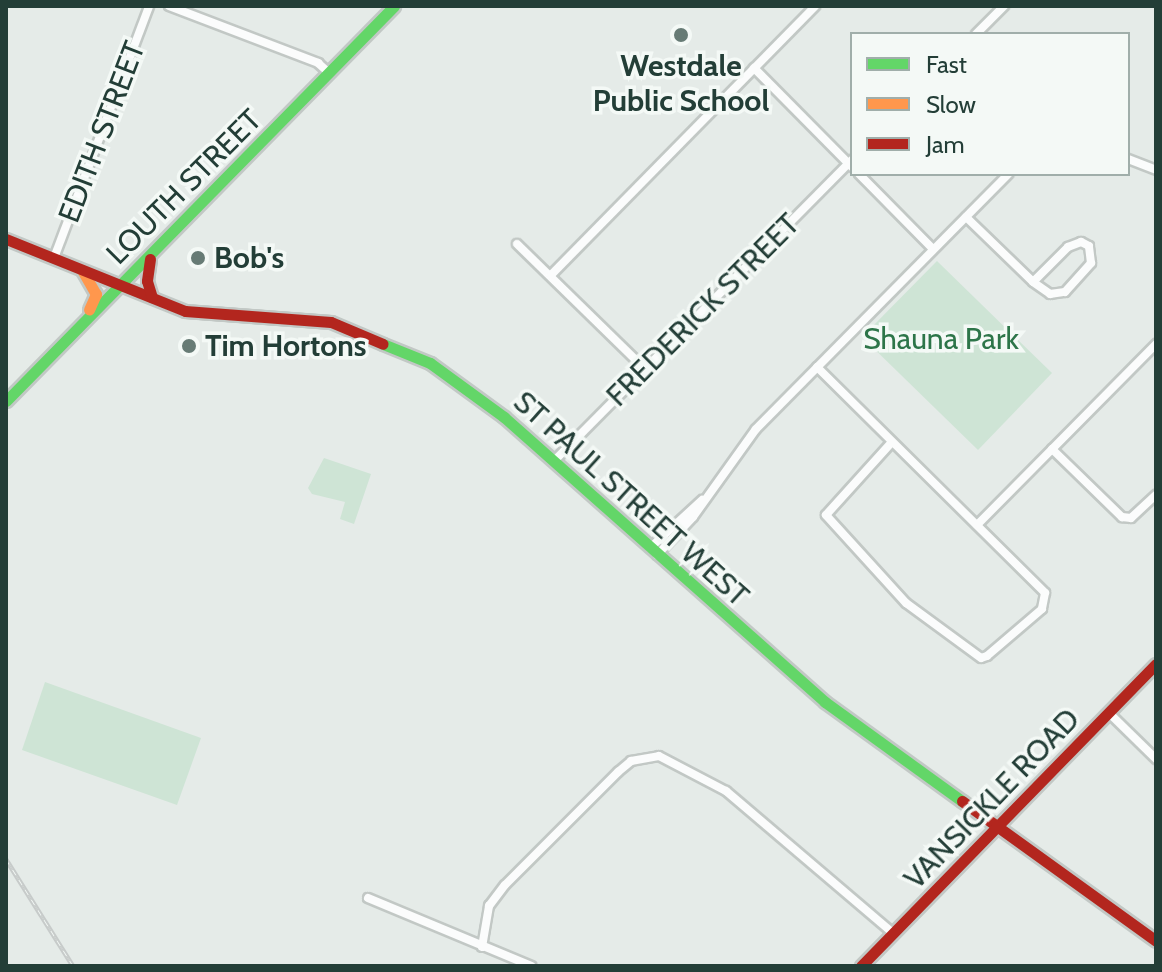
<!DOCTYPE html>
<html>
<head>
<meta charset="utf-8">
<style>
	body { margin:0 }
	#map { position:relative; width:1162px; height:972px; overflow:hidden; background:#e5ebe8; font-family:Cabin,sans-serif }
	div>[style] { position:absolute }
	.green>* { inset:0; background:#cee4d5 }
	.roads { filter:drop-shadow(2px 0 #c2c8c5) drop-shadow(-2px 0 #c2c8c5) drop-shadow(0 2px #c2c8c5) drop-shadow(0 -2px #c2c8c5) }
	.street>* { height:8px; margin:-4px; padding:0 4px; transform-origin:4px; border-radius:4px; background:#fbfcfc }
	.fast>* { height:11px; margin:-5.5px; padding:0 5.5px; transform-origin:5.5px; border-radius:5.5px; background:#63d668 }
	.slow>* { height:11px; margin:-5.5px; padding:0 5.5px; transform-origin:5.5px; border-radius:5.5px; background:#ff974d }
	.jam>* { height:11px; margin:-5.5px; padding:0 5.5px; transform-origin:5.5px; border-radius:5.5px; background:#b3261e }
	.rail>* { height:5px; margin-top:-2.5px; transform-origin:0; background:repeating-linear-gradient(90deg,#f4f9f6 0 6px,#c7cbca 0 12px); box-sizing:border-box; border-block:2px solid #c7cbca }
	.dots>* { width:22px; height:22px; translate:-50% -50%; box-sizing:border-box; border:4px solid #f4f9f6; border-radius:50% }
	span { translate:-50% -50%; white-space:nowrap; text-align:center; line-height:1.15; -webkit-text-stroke:7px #f4f9f6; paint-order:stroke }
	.poi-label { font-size:30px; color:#233e37; font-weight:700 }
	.left { translate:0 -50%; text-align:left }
	.street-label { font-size:30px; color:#233e37 }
	.park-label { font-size:30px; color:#2d7549 }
	.frame { position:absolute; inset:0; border:8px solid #233e37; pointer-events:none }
	.legend { position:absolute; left:850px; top:32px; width:280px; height:144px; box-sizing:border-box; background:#f4f9f6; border:2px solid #a0aeaa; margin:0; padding:10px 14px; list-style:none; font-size:24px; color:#233e37 }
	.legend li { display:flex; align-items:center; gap:16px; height:40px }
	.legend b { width:40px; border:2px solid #a0aeaa }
</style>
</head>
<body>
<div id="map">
	<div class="green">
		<div style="clip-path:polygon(937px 261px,1052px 373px,978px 450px,862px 337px)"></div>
		<div style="clip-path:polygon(324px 458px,371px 474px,354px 524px,340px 519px,345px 502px,312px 494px,308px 488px)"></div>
		<div style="clip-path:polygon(45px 682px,201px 738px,177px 805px,22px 750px)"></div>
	</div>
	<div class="roads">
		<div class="street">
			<div style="left:169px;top:6px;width:160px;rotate:20.9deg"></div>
			<div style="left:318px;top:63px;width:15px;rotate:42deg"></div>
			<div style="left:976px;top:34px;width:40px;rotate:-45deg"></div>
			<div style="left:754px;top:68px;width:139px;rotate:45.3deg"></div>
			<div style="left:1128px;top:159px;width:30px;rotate:21deg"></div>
			<div style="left:859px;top:174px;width:105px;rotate:45.4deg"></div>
			<div style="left:966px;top:217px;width:93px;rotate:44.1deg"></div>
			<div style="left:1033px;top:282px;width:21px;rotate:35deg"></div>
			<div style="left:1050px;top:294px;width:15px;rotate:-8deg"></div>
			<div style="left:1065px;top:292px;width:39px;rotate:-48deg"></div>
			<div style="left:1091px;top:263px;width:17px;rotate:-97deg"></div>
			<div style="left:1089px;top:246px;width:9px;rotate:-153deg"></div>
			<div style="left:1081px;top:242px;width:14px;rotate:159deg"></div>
			<div style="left:1068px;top:247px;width:49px;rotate:135deg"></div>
			<div style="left:517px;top:244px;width:179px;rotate:44.3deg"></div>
			<div style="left:54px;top:258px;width:269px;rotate:-69.3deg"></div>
			<div style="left:551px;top:275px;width:377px;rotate:-45.5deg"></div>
			<div style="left:817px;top:367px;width:321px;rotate:44.7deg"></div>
			<div style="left:1045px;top:593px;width:16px;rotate:101deg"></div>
			<div style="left:1042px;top:609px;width:72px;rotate:139.5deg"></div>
			<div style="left:987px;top:656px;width:6px;rotate:162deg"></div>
			<div style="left:981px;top:658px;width:93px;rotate:-143.7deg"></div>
			<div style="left:906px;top:603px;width:119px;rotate:-132.3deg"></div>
			<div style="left:826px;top:515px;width:98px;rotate:-47.9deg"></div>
			<div style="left:1052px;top:449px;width:98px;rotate:44.2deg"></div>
			<div style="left:1122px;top:517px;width:9px;rotate:6deg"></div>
			<div style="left:1131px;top:518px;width:34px;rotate:-43deg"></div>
			<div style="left:554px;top:461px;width:424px;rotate:-45.3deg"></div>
			<div style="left:977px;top:525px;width:255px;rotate:-45.3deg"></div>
			<div style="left:650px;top:548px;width:71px;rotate:-42.7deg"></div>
			<div style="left:657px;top:555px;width:52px;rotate:-46.5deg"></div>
			<div style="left:693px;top:517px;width:108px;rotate:-54.4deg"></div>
			<div style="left:756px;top:429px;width:359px;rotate:-45.3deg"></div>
			<div style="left:1109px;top:713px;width:66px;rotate:44.4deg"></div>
			<div style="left:368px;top:898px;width:177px;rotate:22.6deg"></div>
			<div style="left:482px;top:947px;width:42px;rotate:-80.3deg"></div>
			<div style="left:489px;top:906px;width:26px;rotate:-53deg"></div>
			<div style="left:505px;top:885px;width:160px;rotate:-45deg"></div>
			<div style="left:618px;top:772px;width:17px;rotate:-40deg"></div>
			<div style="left:631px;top:761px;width:28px;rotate:-10deg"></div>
			<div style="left:659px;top:756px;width:76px;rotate:27.6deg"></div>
			<div style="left:726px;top:791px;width:219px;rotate:40.4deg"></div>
		</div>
		<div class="fast">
			<div style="left:383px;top:344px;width:51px;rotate:22deg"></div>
			<div style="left:430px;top:363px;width:92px;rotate:36.1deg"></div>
			<div style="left:504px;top:417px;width:429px;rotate:41.6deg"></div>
			<div style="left:825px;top:702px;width:169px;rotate:35.9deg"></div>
			<div style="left:6px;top:401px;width:554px;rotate:-45.51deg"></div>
		</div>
		<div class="slow">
			<div style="left:82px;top:270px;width:28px;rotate:60deg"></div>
			<div style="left:96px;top:294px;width:17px;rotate:114deg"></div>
		</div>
		<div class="jam">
			<div style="left:6px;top:239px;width:193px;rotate:21.9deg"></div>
			<div style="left:185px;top:311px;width:146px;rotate:4.3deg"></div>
			<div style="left:331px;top:322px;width:56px;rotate:22.9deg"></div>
			<div style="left:150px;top:259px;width:22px;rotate:98deg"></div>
			<div style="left:147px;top:281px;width:17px;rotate:73deg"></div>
			<div style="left:962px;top:801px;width:239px;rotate:35.8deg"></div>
			<div style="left:861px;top:966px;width:422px;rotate:-45.7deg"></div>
		</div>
	</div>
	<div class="rail">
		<div style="left:6px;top:859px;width:126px;rotate:57.9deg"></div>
	</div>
	<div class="dots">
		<div style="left:681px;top:35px;background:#677b75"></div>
		<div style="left:198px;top:258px;background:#677b75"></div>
		<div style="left:189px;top:346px;background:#677b75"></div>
	</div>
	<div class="poi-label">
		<span style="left:681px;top:83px">Westdale<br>Public School</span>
		<span class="left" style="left:214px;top:258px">Bob's</span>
		<span class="left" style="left:205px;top:346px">Tim Hortons</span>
	</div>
	<div class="street-label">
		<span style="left:102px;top:132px;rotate:-69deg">EDITH STREET</span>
		<span style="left:184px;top:187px;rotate:-45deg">LOUTH STREET</span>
		<span style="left:703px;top:310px;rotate:-45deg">FREDERICK STREET</span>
		<span style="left:631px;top:499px;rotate:42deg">ST PAUL STREET WEST</span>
		<span style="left:992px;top:799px;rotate:-46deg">VANSICKLE ROAD</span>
	</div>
	<div class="park-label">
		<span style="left:941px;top:339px">Shauna Park</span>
	</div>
	<div class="frame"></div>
	<ul class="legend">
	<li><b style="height:10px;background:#63d668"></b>Fast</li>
	<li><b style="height:10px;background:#ff974d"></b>Slow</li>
	<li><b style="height:10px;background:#b3261e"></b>Jam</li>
	</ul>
</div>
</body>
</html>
